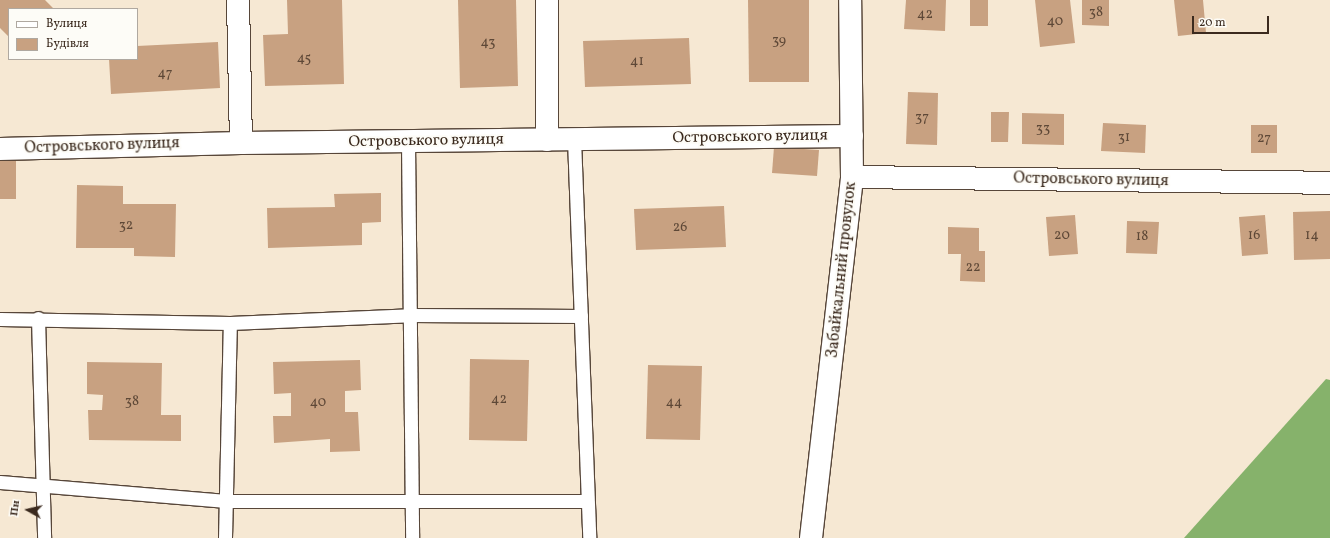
<!DOCTYPE html>
<html>
<head>
<meta charset="utf-8">
<style>
	body { margin:0 }
	#map { position:relative; width:1330px; height:538px; overflow:hidden; background:#f6e8d3; font-family:Vollkorn,serif }
	div>[style] { position:absolute }
	.forest>* { inset:0; background:#86b26b }
	.building>* { inset:0; background:#c8a181 }
	.roads { filter:drop-shadow(1px 0 #574639) drop-shadow(-1px 0 #574639) drop-shadow(0 1px #574639) drop-shadow(0 -1px #574639) }
	.service>* { height:13px; margin:-6.5px; padding:0 6.5px; transform-origin:6.5px; border-radius:6.5px; background:#fff }
	.minor>* { height:22px; margin:-11px; padding:0 11px; transform-origin:11px; border-radius:11px; background:#fff }
	span { translate:-50% -50%; white-space:nowrap; text-align:center; line-height:1.15; -webkit-text-stroke:4px #fdfcf7; paint-order:stroke }
	.number-label { font-size:14px; color:#5e4837 }
	.number-label span { -webkit-text-stroke-width:0 }
	.street-label { font-size:16px; color:#3b2a1e }
	.legend { position:absolute; left:8px; top:8px; width:130px; height:52px; box-sizing:border-box; background:#fdfcf7; border:1px solid #afa8a0; margin:0; padding:5px 7px; list-style:none; font-size:12px; color:#3b2a1e }
	.legend li { display:flex; align-items:center; gap:8px; height:20px }
	.legend b { width:20px; border:1px solid #afa8a0 }
	.north { position:absolute; left:8px; top:490px; width:40px; height:40px; -webkit-text-stroke:3px #fdfcf7; paint-order:stroke; rotate:278deg; font-size:11px; font-weight:700; line-height:16px; text-align:center; color:#3b2a1e }
	.north::after { content:''; display:block; margin:auto; width:14px; height:18px; background:#3b2a1e; clip-path:polygon(50% 0,100% 100%,50% 72%,0 100%) }
	.scale { position:absolute; left:1192px; top:16px; width:77px; height:18px; box-sizing:border-box; border:2px solid #3b2a1e; border-top:0; padding-left:5px; font-size:12px; line-height:14px; white-space:nowrap; color:#3b2a1e; -webkit-text-stroke:3px #fdfcf7; paint-order:stroke }
</style>
</head>
<body>
<div id="map">
	<div class="forest">
		<div style="clip-path:polygon(1326px 379px,1330px 380px,1330px 538px,1184px 538px)"></div>
	</div>
	<div class="building">
		<div style="clip-path:polygon(0 0,45px 0,54px 9px,9px 9px,9px 37px,0 28px)"></div>
		<div style="clip-path:polygon(287px 0,342px 0,344px 84px,265px 86px,263px 35px,288px 34px)"></div>
		<div style="clip-path:polygon(458px 0,516px 0,518px 86px,460px 88px)"></div>
		<div style="clip-path:polygon(748px 0,809px 0,809px 82px,749px 82px)"></div>
		<div style="clip-path:polygon(906px 0,946px 0,945px 31px,904px 29px)"></div>
		<div style="clip-path:polygon(970px 0,988px 0,988px 26px,970px 26px)"></div>
		<div style="clip-path:polygon(1035px 0,1070px 0,1075px 43px,1040px 47px)"></div>
		<div style="clip-path:polygon(1082px 0,1109px 0,1109px 26px,1082px 25px)"></div>
		<div style="clip-path:polygon(1174px 0,1203px 0,1206px 33px,1178px 36px)"></div>
		<div style="clip-path:polygon(689px 38px,691px 84px,585px 87px,583px 41px)"></div>
		<div style="clip-path:polygon(218px 42px,220px 88px,111px 94px,109px 59px,137px 59px,137px 46px)"></div>
		<div style="clip-path:polygon(908px 92px,938px 93px,937px 145px,906px 144px)"></div>
		<div style="clip-path:polygon(991px 112px,1009px 112px,1008px 142px,991px 142px)"></div>
		<div style="clip-path:polygon(1022px 113px,1064px 114px,1064px 145px,1022px 144px)"></div>
		<div style="clip-path:polygon(1103px 123px,1146px 125px,1145px 153px,1101px 151px)"></div>
		<div style="clip-path:polygon(1251px 125px,1277px 125px,1277px 153px,1251px 153px)"></div>
		<div style="clip-path:polygon(774px 147px,819px 150px,817px 176px,772px 173px)"></div>
		<div style="clip-path:polygon(0 160px,16px 160px,16px 199px,0 199px)"></div>
		<div style="clip-path:polygon(77px 185px,123px 186px,123px 204px,176px 204px,175px 257px,134px 256px,134px 248px,76px 248px)"></div>
		<div style="clip-path:polygon(381px 193px,381px 222px,362px 223px,362px 245px,268px 248px,267px 208px,335px 207px,334px 194px)"></div>
		<div style="clip-path:polygon(724px 206px,726px 247px,636px 250px,634px 209px)"></div>
		<div style="clip-path:polygon(1330px 211px,1330px 259px,1294px 260px,1293px 212px)"></div>
		<div style="clip-path:polygon(1075px 215px,1078px 254px,1049px 256px,1046px 217px)"></div>
		<div style="clip-path:polygon(1265px 215px,1268px 254px,1242px 256px,1239px 217px)"></div>
		<div style="clip-path:polygon(1127px 221px,1159px 222px,1157px 254px,1126px 253px)"></div>
		<div style="clip-path:polygon(948px 227px,979px 228px,979px 251px,985px 251px,985px 282px,960px 281px,961px 254px,948px 254px)"></div>
		<div style="clip-path:polygon(470px 359px,529px 360px,527px 441px,469px 440px)"></div>
		<div style="clip-path:polygon(360px 360px,361px 390px,345px 391px,345px 412px,358px 412px,360px 451px,330px 452px,330px 439px,274px 443px,273px 416px,291px 416px,291px 393px,274px 394px,273px 362px)"></div>
		<div style="clip-path:polygon(87px 362px,162px 363px,161px 415px,181px 415px,181px 441px,89px 440px,88px 410px,102px 410px,103px 395px,87px 394px)"></div>
		<div style="clip-path:polygon(648px 365px,702px 366px,700px 440px,646px 439px)"></div>
	</div>
	<div class="roads">
		<div class="service">
			<div style="left:574px;top:139px;width:399px;rotate:87.8deg"></div>
			<div style="left:408px;top:142px;width:396px;rotate:89.4deg"></div>
			<div style="left:38px;top:318px;width:220px;rotate:88.4deg"></div>
			<div style="left:0;top:319px;width:230px;rotate:1deg"></div>
			<div style="left:230px;top:323px;width:180px;rotate:-2.5deg"></div>
			<div style="left:410px;top:315px;width:171px;rotate:0.3deg"></div>
			<div style="left:0;top:482px;width:227px;rotate:4.8deg"></div>
			<div style="left:226px;top:501px;width:361px"></div>
			<div style="left:225px;top:538px;width:215px;rotate:-88.7deg"></div>
		</div>
		<div class="minor">
			<div style="left:238px;top:0;width:143px;rotate:88.8deg"></div>
			<div style="left:547px;top:0;width:140px;rotate:90deg"></div>
			<div style="left:0;top:149px;width:241px;rotate:-1.4deg"></div>
			<div style="left:241px;top:143px;width:611px;rotate:-0.66deg"></div>
			<div style="left:852px;top:177px;width:478px;rotate:0.7deg"></div>
			<div style="left:811px;top:538px;width:363px;rotate:-83.5deg"></div>
			<div style="left:852px;top:177px;width:177px;rotate:-90.6deg"></div>
		</div>
	</div>
	<div class="number-label">
		<span style="left:1096px;top:13px">38</span>
		<span style="left:925px;top:15px">42</span>
		<span style="left:1055px;top:22px">40</span>
		<span style="left:779px;top:41px">39</span>
		<span style="left:488px;top:43px">43</span>
		<span style="left:304px;top:59px">45</span>
		<span style="left:637px;top:62px">41</span>
		<span style="left:165px;top:74px">47</span>
		<span style="left:922px;top:118px">37</span>
		<span style="left:1043px;top:129px">33</span>
		<span style="left:1124px;top:138px">31</span>
		<span style="left:1264px;top:139px">27</span>
		<span style="left:126px;top:226px">32</span>
		<span style="left:680px;top:228px">26</span>
		<span style="left:1062px;top:236px">20</span>
		<span style="left:1254px;top:236px">16</span>
		<span style="left:1312px;top:236px">14</span>
		<span style="left:1142px;top:237px">18</span>
		<span style="left:973px;top:268px">22</span>
		<span style="left:499px;top:400px">42</span>
		<span style="left:132px;top:402px">38</span>
		<span style="left:318px;top:403px">40</span>
		<span style="left:674px;top:403px">44</span>
	</div>
	<div class="street-label">
		<span style="left:750px;top:137px;rotate:-1deg">Островського вулиця</span>
		<span style="left:426px;top:141px;rotate:-1deg">Островського вулиця</span>
		<span style="left:102px;top:146px;rotate:-2deg">Островського вулиця</span>
		<span style="left:1091px;top:180px;rotate:1deg">Островського вулиця</span>
		<span style="left:842px;top:270px;rotate:-84deg">Забайкальний провулок</span>
	</div>
	<ul class="legend">
	<li><b style="height:5px;background:#fff"></b>Вулиця</li>
	<li><b style="height:11px;background:#c8a181"></b>Будівля</li>
	</ul>
	<div class="north">Пн</div>
	<div class="scale">20 m</div>
</div>
</body>
</html>
